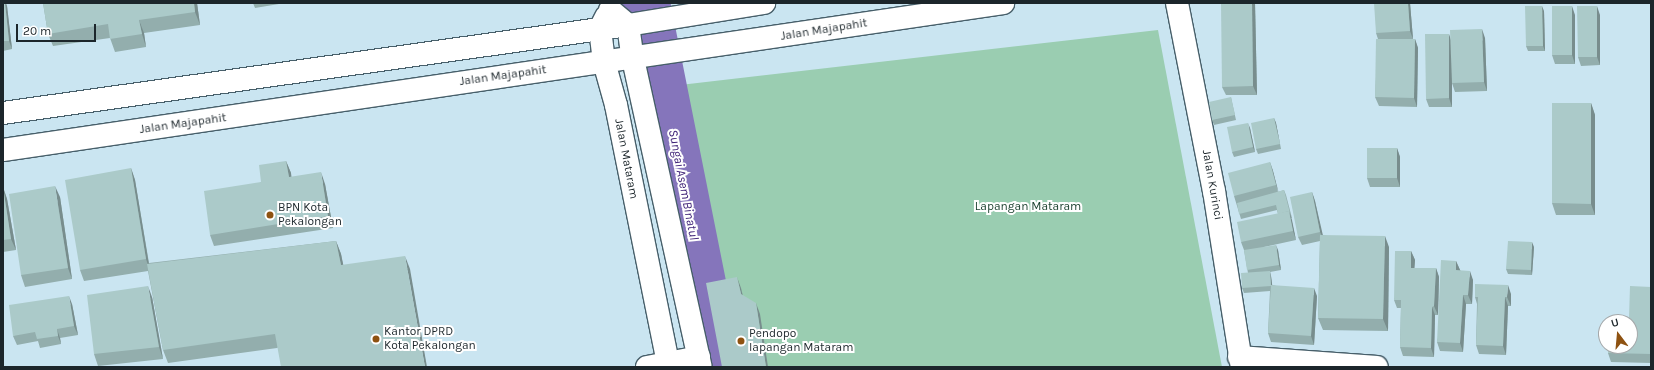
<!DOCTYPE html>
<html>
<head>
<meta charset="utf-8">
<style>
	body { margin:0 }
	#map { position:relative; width:1654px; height:370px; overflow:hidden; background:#cae5f1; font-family:Karla,sans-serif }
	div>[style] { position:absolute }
	.green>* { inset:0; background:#9acdb1 }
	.river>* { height:48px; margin:-24px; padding:0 24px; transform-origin:24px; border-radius:24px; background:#8575bb }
	.roads { filter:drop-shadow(1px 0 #475f6a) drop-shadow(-1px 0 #475f6a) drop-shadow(0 1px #475f6a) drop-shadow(0 -1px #475f6a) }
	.minor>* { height:22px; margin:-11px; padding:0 11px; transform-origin:11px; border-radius:11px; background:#fff }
	.wall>* { inset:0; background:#93aead }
	.shaded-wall>* { inset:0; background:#788d8d }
	.building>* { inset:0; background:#abcac9 }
	.dots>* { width:11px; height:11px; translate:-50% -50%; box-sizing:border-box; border:2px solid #fff; border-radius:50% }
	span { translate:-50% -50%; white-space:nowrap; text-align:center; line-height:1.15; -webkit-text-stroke:4px #fff; paint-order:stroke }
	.street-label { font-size:12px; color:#1c262b }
	.park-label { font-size:12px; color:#173d2b }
	.poi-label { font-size:12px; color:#1c262b }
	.left { translate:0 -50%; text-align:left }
	.water-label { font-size:13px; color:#402478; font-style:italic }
	.frame { position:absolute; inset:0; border:4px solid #1c262b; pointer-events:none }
	.north { position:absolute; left:1598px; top:314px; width:40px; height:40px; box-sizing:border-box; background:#fff; border:1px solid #a4a8aa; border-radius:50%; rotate:344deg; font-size:11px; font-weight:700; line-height:16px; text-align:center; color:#1c262b }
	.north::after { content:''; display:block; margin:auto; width:14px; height:18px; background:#8e5211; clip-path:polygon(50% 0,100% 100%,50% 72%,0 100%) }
	.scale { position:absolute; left:16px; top:24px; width:80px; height:18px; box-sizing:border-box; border:2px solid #1c262b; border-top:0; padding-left:5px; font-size:12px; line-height:14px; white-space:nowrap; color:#1c262b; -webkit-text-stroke:3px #fff; paint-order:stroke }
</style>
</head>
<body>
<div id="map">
	<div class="green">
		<div style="clip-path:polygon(1158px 30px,1222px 367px,736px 367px,680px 85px)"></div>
	</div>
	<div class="river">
		<div style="left:646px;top:3px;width:371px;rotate:78.7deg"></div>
	</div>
	<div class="roads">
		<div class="minor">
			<div style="left:1177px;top:3px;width:192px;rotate:78.9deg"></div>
			<div style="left:1214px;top:191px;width:178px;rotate:81deg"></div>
			<div style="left:610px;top:10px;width:23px;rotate:40deg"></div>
			<div style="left:628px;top:25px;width:34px;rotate:82deg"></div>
			<div style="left:633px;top:59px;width:315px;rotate:77.6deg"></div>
			<div style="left:606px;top:17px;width:13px;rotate:117deg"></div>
			<div style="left:600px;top:29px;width:33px;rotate:83deg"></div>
			<div style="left:604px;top:62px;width:45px;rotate:74.4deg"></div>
			<div style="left:616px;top:105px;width:267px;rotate:78.6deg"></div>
			<div style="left:3px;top:113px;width:631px;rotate:-8.01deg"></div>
			<div style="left:628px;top:25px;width:138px;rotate:-9.2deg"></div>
			<div style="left:3px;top:150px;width:1011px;rotate:-8.36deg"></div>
			<div style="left:1239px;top:357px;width:138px;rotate:4.1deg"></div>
			<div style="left:647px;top:367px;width:53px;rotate:-10.9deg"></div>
		</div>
	</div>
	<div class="wall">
		<div style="clip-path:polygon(3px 3px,7px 6px,12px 49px,3px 51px)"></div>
		<div style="clip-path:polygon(43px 3px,197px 3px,200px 25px,144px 33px,146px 47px,115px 52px,110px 38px,53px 46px,48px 34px)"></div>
		<div style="clip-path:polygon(253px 3px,279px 3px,279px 4px,255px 8px)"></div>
		<div style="clip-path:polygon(1255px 3px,1257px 95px,1226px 95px,1222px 87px)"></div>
		<div style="clip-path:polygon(1410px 3px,1413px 39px,1415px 39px,1418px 48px,1417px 107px,1379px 106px,1375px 97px,1378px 39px,1376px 33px)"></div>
		<div style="clip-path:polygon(1544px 11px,1545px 51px,1528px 51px,1526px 46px)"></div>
		<div style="clip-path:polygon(1575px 15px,1575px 64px,1555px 64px,1552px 55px)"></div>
		<div style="clip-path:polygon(1600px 15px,1600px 65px,1581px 66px,1578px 57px)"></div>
		<div style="clip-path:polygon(1485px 38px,1487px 91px,1455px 92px,1452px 83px,1452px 107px,1429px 107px,1426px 99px)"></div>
		<div style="clip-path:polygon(1231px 97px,1232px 102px,1236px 120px,1214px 125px,1212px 120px)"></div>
		<div style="clip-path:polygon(1591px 103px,1595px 115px,1595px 215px,1556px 215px,1552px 203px)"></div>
		<div style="clip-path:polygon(1274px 118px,1276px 123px,1281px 149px,1258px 154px,1256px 149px)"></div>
		<div style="clip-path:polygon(1250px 128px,1255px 152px,1234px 157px,1232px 152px)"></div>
		<div style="clip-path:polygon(1397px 148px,1400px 157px,1400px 187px,1370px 187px,1367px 178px)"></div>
		<div style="clip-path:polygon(286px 161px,291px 173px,291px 177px,325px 184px,333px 228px,214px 246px,210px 235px,261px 182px)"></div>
		<div style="clip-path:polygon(1270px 162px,1273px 171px,1278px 192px,1284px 190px,1286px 195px,1292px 218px,1291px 218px,1296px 240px,1264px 247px,1278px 250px,1281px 270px,1270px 272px,1271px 276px,1272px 285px,1317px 296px,1314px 345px,1271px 342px,1268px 333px,1270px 291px,1244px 293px,1242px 288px,1248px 273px,1244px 250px,1241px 242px,1278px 214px,1277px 210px,1241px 219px,1234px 196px)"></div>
		<div style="clip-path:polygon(131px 168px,135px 180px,149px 263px,336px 241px,341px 254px,343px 265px,410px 269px,277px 348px,168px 363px,163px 350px,148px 271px,84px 281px,80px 270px)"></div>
		<div style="clip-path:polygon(3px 187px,7px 199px,16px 250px,3px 252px)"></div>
		<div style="clip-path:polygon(1312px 192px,1315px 201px,1322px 235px,1389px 247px,1388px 331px,1323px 330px,1318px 318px,1320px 241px,1302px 245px,1298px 237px)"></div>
		<div style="clip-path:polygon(60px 197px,72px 279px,25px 287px,21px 275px)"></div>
		<div style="clip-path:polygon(1534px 247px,1532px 275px,1508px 274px,1506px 269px)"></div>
		<div style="clip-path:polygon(1411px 251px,1415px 260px,1414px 268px,1436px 268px,1439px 277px,1438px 315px,1435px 315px,1434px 357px,1403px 356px,1400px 347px,1401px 308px,1397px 308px,1394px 300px)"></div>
		<div style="clip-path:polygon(1456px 261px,1460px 270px,1473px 280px,1472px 304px,1466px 304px,1463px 352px,1440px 351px,1437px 342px)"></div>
		<div style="clip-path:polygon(1651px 287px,1651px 363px,1611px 362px,1608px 353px,1629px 318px)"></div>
		<div style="clip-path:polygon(1511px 294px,1511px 306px,1508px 306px,1506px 355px,1479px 354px,1476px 345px,1477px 304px,1475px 297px)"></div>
		<div style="clip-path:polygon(152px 297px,163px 359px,98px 366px,94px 354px)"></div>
		<div style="clip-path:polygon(72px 304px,78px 335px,60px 338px,61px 344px,40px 348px,38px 341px,17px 345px,13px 336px)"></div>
	</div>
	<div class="shaded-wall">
		<div style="clip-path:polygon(5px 3px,6px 3px,7px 6px,12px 49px,9px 41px)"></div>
		<div style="clip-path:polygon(194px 3px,197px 3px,200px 25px,195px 12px)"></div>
		<div style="clip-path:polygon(1252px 3px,1255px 3px,1257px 95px,1253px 86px)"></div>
		<div style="clip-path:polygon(1408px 3px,1410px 3px,1413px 39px,1410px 31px)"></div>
		<div style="clip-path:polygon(1542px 6px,1544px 11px,1545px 51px,1543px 46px)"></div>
		<div style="clip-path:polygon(1572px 6px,1575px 15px,1575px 64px,1572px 55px)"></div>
		<div style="clip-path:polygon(1597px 6px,1600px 15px,1600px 65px,1597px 57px)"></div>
		<div style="clip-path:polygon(139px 20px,144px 33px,146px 47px,142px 34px)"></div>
		<div style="clip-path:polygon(1482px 29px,1485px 38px,1487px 91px,1484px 82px)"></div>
		<div style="clip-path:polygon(1449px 34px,1452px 43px,1452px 107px,1449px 98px)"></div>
		<div style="clip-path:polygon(1415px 39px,1418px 48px,1417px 107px,1414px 98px)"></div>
		<div style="clip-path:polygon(1591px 103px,1595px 115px,1595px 215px,1591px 204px)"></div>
		<div style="clip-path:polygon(1274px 118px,1276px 123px,1281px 149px,1280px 144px)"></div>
		<div style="clip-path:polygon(1248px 123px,1250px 128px,1255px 152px,1253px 147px)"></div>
		<div style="clip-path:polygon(1397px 148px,1400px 157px,1400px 187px,1397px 178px)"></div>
		<div style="clip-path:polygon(286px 161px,291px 173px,293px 189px,289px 177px)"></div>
		<div style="clip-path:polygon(1270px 162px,1273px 171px,1279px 194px,1276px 185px)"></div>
		<div style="clip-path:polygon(131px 168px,135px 180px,150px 271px,146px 259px)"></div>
		<div style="clip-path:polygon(321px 172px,325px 184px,333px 228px,328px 216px)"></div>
		<div style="clip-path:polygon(55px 186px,60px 197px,72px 279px,68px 268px)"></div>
		<div style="clip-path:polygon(3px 187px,7px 199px,16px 250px,11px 239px)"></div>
		<div style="clip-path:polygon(1312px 192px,1315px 201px,1324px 240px,1320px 232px)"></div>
		<div style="clip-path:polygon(1289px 211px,1292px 220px,1296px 240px,1293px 231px)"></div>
		<div style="clip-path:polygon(1385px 236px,1389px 247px,1388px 331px,1383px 319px)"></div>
		<div style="clip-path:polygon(336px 241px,341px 254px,346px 278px,341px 265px)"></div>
		<div style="clip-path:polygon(1532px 242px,1534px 247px,1532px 275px,1531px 270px)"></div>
		<div style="clip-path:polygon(1276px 245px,1278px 250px,1281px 270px,1279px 265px)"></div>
		<div style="clip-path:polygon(1411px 251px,1415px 260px,1414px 276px,1411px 268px)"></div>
		<div style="clip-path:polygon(405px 256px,410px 269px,427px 367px,425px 367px)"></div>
		<div style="clip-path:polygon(1456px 261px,1460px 270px,1459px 279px,1456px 270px)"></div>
		<div style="clip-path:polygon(1436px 268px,1439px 277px,1438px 315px,1434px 306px)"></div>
		<div style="clip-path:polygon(1270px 271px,1271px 276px,1273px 291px,1271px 286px)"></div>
		<div style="clip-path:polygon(1470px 271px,1473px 280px,1472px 304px,1468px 295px)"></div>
		<div style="clip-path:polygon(737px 277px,741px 288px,745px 305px,741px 294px)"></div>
		<div style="clip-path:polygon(1508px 285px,1511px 294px,1511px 306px,1507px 297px)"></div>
		<div style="clip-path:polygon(148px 286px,152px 297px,163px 359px,159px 347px)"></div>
		<div style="clip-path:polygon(1314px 288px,1317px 296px,1314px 345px,1311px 336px)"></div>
		<div style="clip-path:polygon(1463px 295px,1466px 304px,1463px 352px,1460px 343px)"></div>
		<div style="clip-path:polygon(69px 296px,72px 304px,78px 335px,74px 326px)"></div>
		<div style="clip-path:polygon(1505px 297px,1508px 306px,1506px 355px,1503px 346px)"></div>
		<div style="clip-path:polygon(756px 303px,760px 314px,768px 367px,766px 367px)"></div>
		<div style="clip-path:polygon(1432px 307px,1435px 315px,1434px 357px,1431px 348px)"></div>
		<div style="clip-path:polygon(57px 329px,60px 338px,61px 344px,58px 336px)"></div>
	</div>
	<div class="building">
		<div style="clip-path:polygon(3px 3px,5px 3px,9px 41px,3px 41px)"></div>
		<div style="clip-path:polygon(43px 3px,194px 3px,195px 12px,139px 20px,142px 34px,110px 39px,108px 24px,48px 34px)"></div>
		<div style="clip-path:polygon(1221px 3px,1252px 3px,1253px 86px,1222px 87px)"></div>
		<div style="clip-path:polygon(1374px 3px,1408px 3px,1410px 31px,1376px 33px)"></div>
		<div style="clip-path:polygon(1525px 6px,1542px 6px,1543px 46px,1526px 46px)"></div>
		<div style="clip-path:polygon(1552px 6px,1572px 6px,1572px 55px,1552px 55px)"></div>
		<div style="clip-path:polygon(1577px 6px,1597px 6px,1597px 57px,1578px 57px)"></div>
		<div style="clip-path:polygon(1482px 29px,1484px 82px,1452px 83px,1450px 30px)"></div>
		<div style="clip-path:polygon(1425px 34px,1449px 34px,1449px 98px,1426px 99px)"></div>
		<div style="clip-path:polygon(1376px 39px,1415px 39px,1414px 98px,1375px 97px)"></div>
		<div style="clip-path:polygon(1231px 97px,1235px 115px,1212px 120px,1209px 102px)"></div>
		<div style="clip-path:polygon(1552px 103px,1591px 103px,1591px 204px,1552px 203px)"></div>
		<div style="clip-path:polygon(1274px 118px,1280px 144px,1256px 149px,1251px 123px)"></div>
		<div style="clip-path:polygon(1248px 123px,1253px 147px,1232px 152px,1227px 127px)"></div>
		<div style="clip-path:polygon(1367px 148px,1397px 148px,1397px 178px,1367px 178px)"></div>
		<div style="clip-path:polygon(286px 161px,289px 177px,321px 172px,328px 216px,210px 235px,204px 191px,261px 182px,259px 165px)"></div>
		<div style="clip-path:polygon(1270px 162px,1276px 185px,1234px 196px,1228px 173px)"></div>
		<div style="clip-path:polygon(131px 168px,146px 259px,80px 270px,65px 180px)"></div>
		<div style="clip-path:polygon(55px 186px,68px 268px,21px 275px,9px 194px)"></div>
		<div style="clip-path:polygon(3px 187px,11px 239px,3px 240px)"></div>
		<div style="clip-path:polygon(1284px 190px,1290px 213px,1290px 214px,1289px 211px,1278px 214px,1276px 205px,1239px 214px,1237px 203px)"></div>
		<div style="clip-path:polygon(1312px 192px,1320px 232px,1298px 237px,1290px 197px)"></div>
		<div style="clip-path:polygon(1289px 211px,1293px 231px,1241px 242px,1237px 222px)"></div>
		<div style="clip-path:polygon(1320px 235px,1385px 236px,1383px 319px,1318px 318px)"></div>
		<div style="clip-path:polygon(336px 241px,341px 265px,405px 256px,425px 367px,281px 367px,275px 334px,163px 350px,147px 264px)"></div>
		<div style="clip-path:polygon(1508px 241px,1532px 242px,1531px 270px,1506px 269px)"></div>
		<div style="clip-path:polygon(1276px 245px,1279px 265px,1247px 270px,1244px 250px)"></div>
		<div style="clip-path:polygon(1395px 251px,1411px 251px,1411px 268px,1436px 268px,1434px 306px,1432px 307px,1431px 348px,1400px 347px,1401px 300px,1394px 300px)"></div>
		<div style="clip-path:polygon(1441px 260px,1456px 261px,1456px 270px,1470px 271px,1468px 295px,1463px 295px,1460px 343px,1437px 342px)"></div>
		<div style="clip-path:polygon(1270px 271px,1271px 286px,1242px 288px,1241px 273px)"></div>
		<div style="clip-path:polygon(737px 277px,741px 294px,756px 303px,766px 367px,722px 367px,706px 283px)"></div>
		<div style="clip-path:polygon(1475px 284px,1508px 285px,1507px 297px,1505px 297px,1503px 346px,1476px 345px,1478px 297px,1475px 297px)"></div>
		<div style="clip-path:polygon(1271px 285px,1314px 288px,1311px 336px,1268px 333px)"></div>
		<div style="clip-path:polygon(148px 286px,159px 347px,94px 354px,87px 295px)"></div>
		<div style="clip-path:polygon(1630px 286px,1651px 287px,1651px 354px,1608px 353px,1608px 346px,1630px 346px,1630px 322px,1608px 322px,1608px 318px,1629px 318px)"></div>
		<div style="clip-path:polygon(69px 296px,74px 326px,57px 329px,58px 336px,37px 339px,35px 332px,13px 336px,9px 305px)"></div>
	</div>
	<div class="dots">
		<div style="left:270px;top:215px;background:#8e5211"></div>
		<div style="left:376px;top:339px;background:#8e5211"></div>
		<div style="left:741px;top:341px;background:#8e5211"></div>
	</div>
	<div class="street-label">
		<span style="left:824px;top:30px;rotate:-9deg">Jalan Majapahit</span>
		<span style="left:503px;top:76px;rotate:-8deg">Jalan Majapahit</span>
		<span style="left:183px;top:124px;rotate:-8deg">Jalan Majapahit</span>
		<span style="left:626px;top:159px;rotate:79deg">Jalan Mataram</span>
		<span style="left:1212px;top:185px;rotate:80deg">Jalan Kurinci</span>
	</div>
	<div class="park-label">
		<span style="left:1028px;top:207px">Lapangan Mataram</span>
	</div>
	<div class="poi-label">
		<span class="left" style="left:278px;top:215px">BPN Kota<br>Pekalongan</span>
		<span class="left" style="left:384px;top:339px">Kantor DPRD<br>Kota Pekalongan</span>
		<span class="left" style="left:749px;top:341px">Pendopo<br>lapangan Mataram</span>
	</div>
	<div class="water-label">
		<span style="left:683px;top:185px;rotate:79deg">Sungai Asem Binatul</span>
	</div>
	<div class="frame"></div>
	<div class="north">U</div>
	<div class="scale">20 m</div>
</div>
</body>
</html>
